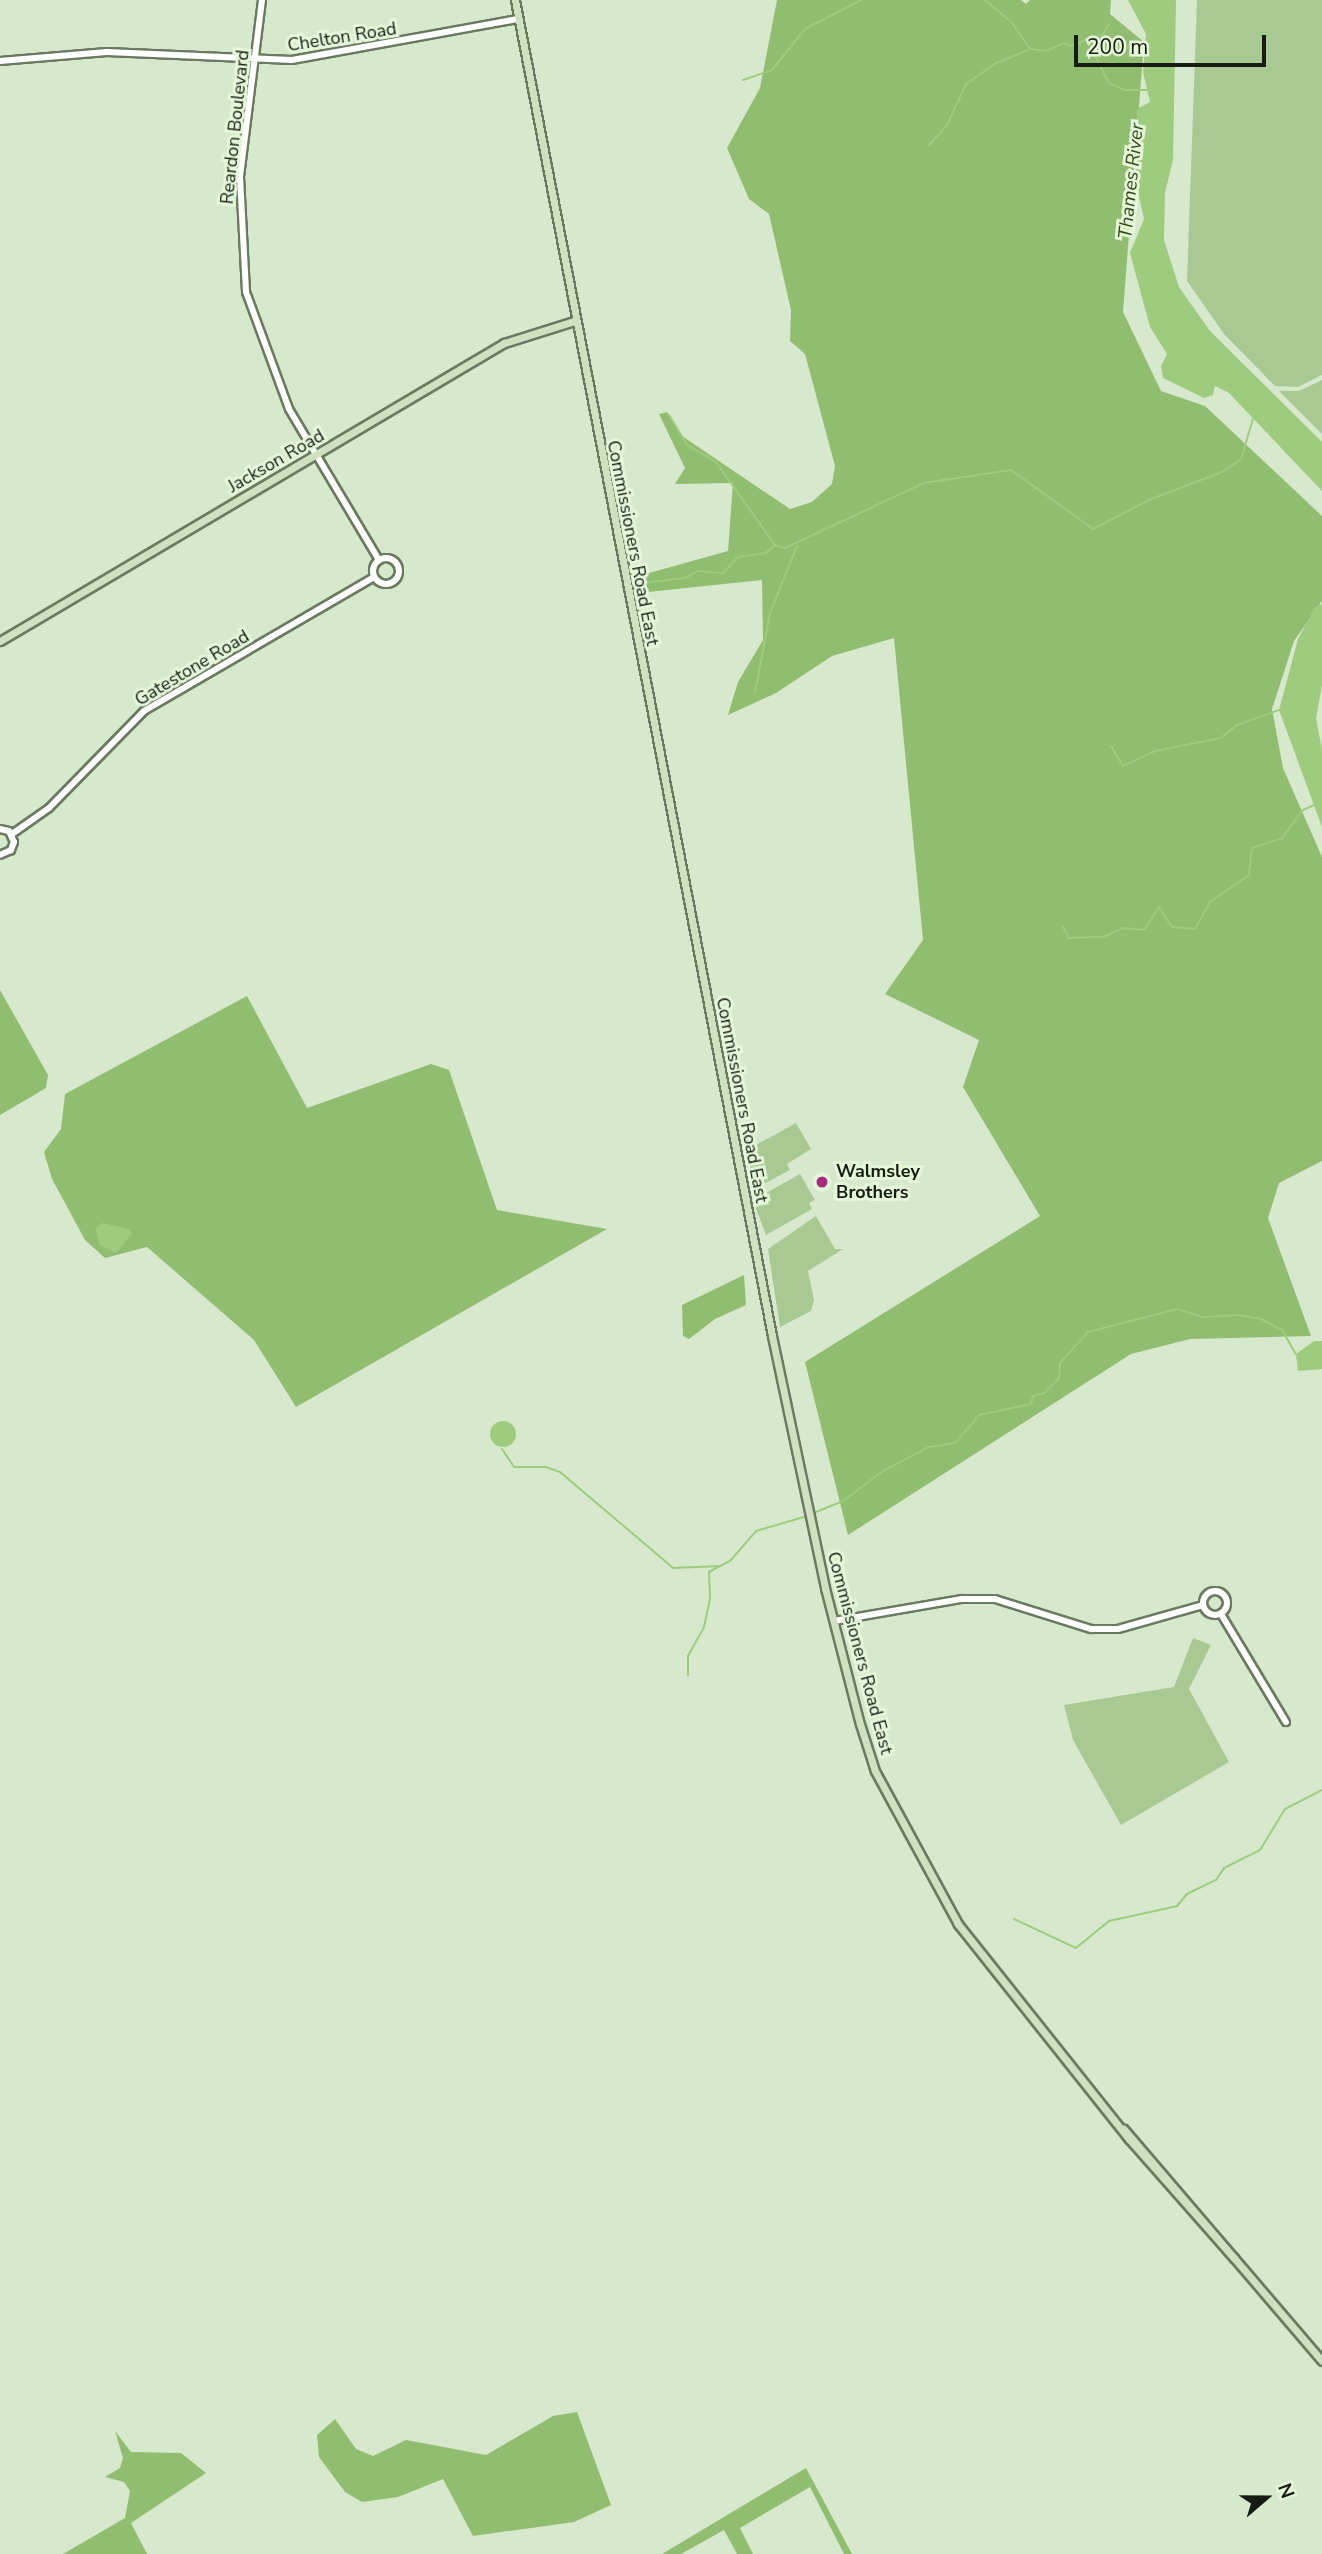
<!DOCTYPE html>
<html>
<head>
<meta charset="utf-8">
<style>
	body { margin:0 }
	#map { position:relative; width:1322px; height:2554px; overflow:hidden; background:#d7e9cc; font-family:"Nunito Sans",sans-serif }
	div>[style] { position:absolute }
	.green>* { inset:0; background:#a9c992 }
	.forest>* { inset:0; background:#91bd71 }
	.water>* { inset:0; background:#9fcb7f }
	.round { border-radius:50% }
	.stream>* { height:2px; margin:-1px; padding:0 1px; transform-origin:1px; border-radius:1px; background:#9fcb7f }
	.roads { filter:drop-shadow(2px 0 #6a7a60) drop-shadow(-2px 0 #6a7a60) drop-shadow(0 2px #6a7a60) drop-shadow(0 -2px #6a7a60) }
	.tertiary>* { height:6px; margin:-3px; padding:0 3px; transform-origin:3px; border-radius:3px; background:#fff }
	.tertiary>.ring { margin:-3px; padding:0; box-sizing:content-box; background:none; border:6px solid #fff; border-radius:50% }
	.secondary>* { height:7px; margin:-3.5px; padding:0 3.5px; transform-origin:3.5px; border-radius:3.5px; background:#d0e1c2 }
	.dots>* { width:19px; height:19px; translate:-50% -50%; box-sizing:border-box; border:4px solid #e5f7d9; border-radius:50% }
	span { translate:-50% -50%; white-space:nowrap; text-align:center; line-height:1.15; -webkit-text-stroke:6px #e5f7d9; paint-order:stroke }
	.street-label { font-size:18px; color:#161c11 }
	.poi-label { font-size:18px; color:#161c11; font-weight:700 }
	.left { translate:0 -50%; text-align:left }
	.water-label { font-size:19px; color:#2c4813; font-style:italic }
	.north { position:absolute; left:1231px; top:2463px; width:70px; height:70px; -webkit-text-stroke:5px #e5f7d9; paint-order:stroke; rotate:70deg; font-size:19px; font-weight:700; line-height:28px; text-align:center; color:#161c11 }
	.north::after { content:''; display:block; margin:auto; width:24px; height:32px; background:#161c11; clip-path:polygon(50% 0,100% 100%,50% 72%,0 100%) }
	.scale { position:absolute; left:1074px; top:35px; width:192px; height:32px; box-sizing:border-box; border:4px solid #161c11; border-top:0; padding-left:9px; font-size:21px; line-height:24px; white-space:nowrap; color:#161c11; -webkit-text-stroke:5px #e5f7d9; paint-order:stroke }
</style>
</head>
<body>
<div id="map">
	<div class="green">
		<div style="clip-path:polygon(1197px 0,1322px 0,1322px 375px,1298px 387px,1275px 386px,1224px 334px,1187px 281px)"></div>
		<div style="clip-path:polygon(1322px 380px,1322px 434px,1279px 391px,1299px 391px)"></div>
		<div style="clip-path:polygon(796px 1123px,811px 1149px,787px 1164px,790px 1170px,756px 1188px,745px 1151px)"></div>
		<div style="clip-path:polygon(800px 1174px,815px 1200px,809px 1203px,812px 1209px,766px 1235px,756px 1209px,757px 1198px)"></div>
		<div style="clip-path:polygon(816px 1216px,835px 1249px,843px 1249px,808px 1271px,814px 1300px,811px 1311px,780px 1327px,768px 1249px)"></div>
		<div style="clip-path:polygon(1193px 1638px,1211px 1645px,1189px 1689px,1229px 1762px,1121px 1825px,1073px 1740px,1064px 1705px,1174px 1687px)"></div>
	</div>
	<div class="forest">
		<div style="clip-path:polygon(777px 0,1021px 0,1026px 4px,1030px 0,1111px 0,1110px 14px,1144px 42px,1123px 312px,1161px 391px,1205px 406px,1322px 516px,1322px 601px,1294px 641px,1272px 709px,1283px 768px,1322px 857px,1322px 1161px,1279px 1183px,1268px 1218px,1311px 1336px,1190px 1339px,1131px 1354px,848px 1535px,805px 1362px,1040px 1216px,963px 1087px,979px 1040px,885px 994px,923px 940px,894px 638px,832px 656px,776px 693px,728px 715px,738px 682px,763px 640px,762px 580px,648px 592px,642px 575px,728px 551px,733px 483px,675px 484px,685px 468px,659px 414px,667px 412px,682px 436px,790px 509px,812px 502px,832px 484px,835px 466px,805px 354px,790px 341px,791px 310px,769px 214px,749px 199px,727px 148px,760px 88px)"></div>
		<div style="clip-path:polygon(0 990px,48px 1075px,46px 1088px,0 1115px)"></div>
		<div style="clip-path:polygon(247px 996px,307px 1108px,431px 1064px,449px 1070px,497px 1210px,607px 1229px,296px 1407px,254px 1340px,147px 1247px,105px 1258px,85px 1240px,52px 1179px,44px 1152px,61px 1129px,65px 1094px)"></div>
		<div style="clip-path:polygon(744px 1275px,746px 1305px,715px 1319px,689px 1339px,683px 1336px,682px 1305px)"></div>
		<div style="clip-path:polygon(577px 2412px,611px 2505px,574px 2522px,473px 2536px,443px 2479px,398px 2497px,362px 2502px,345px 2492px,319px 2457px,317px 2435px,335px 2419px,356px 2449px,373px 2456px,406px 2440px,486px 2455px,553px 2416px)"></div>
		<div style="clip-path:polygon(115px 2431px,131px 2452px,181px 2453px,206px 2473px,131px 2523px,147px 2554px,63px 2554px,125px 2518px,130px 2491px,124px 2482px,105px 2477px,120px 2468px,123px 2458px)"></div>
		<div style="clip-path:polygon(806px 2468px,852px 2554px,844px 2554px,810px 2487px,740px 2528px,753px 2554px,737px 2554px,724px 2530px,681px 2554px,662px 2554px)"></div>
	</div>
	<div class="water">
		<div style="clip-path:polygon(1128px 0,1176px 0,1173px 160px,1165px 193px,1164px 240px,1179px 287px,1210px 331px,1322px 442px,1322px 491px,1229px 393px,1215px 386px,1213px 395px,1204px 398px,1163px 378px,1161px 366px,1167px 354px,1150px 327px,1130px 253px,1144px 219px,1136px 183px,1137px 109px,1150px 102px,1143px 72px,1146px 34px)"></div>
		<div style="clip-path:polygon(1322px 604px,1322px 685px,1316px 718px,1322px 750px,1322px 827px,1279px 710px,1298px 639px,1315px 607px)"></div>
		<div style="clip-path:polygon(102px 1223px,130px 1229px,132px 1234px,116px 1253px,99px 1245px,96px 1229px)"></div>
		<div style="clip-path:polygon(1314px 1341px,1322px 1341px,1322px 1369px,1298px 1371px,1296px 1354px)"></div>
		<div class="round" style="left:490px;top:1421px;width:26px;height:26px"></div>
	</div>
	<div class="stream">
		<div style="left:985px;top:0;width:35px;rotate:40deg"></div>
		<div style="left:1012px;top:23px;width:32px;rotate:55deg"></div>
		<div style="left:1030px;top:49px;width:16px;rotate:7deg"></div>
		<div style="left:1046px;top:51px;width:20px;rotate:-24deg"></div>
		<div style="left:1064px;top:43px;width:7px;rotate:27deg"></div>
		<div style="left:1070px;top:46px;width:35px;rotate:-20deg"></div>
		<div style="left:1103px;top:34px;width:12px;rotate:-59deg"></div>
		<div style="left:1087px;top:40px;width:48px;rotate:62.9deg"></div>
		<div style="left:1109px;top:83px;width:17px;rotate:25deg"></div>
		<div style="left:1124px;top:90px;width:24px"></div>
		<div style="left:743px;top:80px;width:31px;rotate:-19deg"></div>
		<div style="left:772px;top:70px;width:53px;rotate:-51.2deg"></div>
		<div style="left:805px;top:29px;width:63px;rotate:-27.4deg"></div>
		<div style="left:929px;top:145px;width:27px;rotate:-48deg"></div>
		<div style="left:947px;top:125px;width:45px;rotate:-65.1deg"></div>
		<div style="left:966px;top:84px;width:37px;rotate:-35deg"></div>
		<div style="left:996px;top:63px;width:37px;rotate:-22deg"></div>
		<div style="left:669px;top:415px;width:35px;rotate:59deg"></div>
		<div style="left:687px;top:445px;width:34px;rotate:30deg"></div>
		<div style="left:716px;top:462px;width:102px;rotate:54.6deg"></div>
		<div style="left:775px;top:545px;width:10px;rotate:17deg"></div>
		<div style="left:785px;top:548px;width:153px;rotate:-25.1deg"></div>
		<div style="left:924px;top:483px;width:88px;rotate:-8.5deg"></div>
		<div style="left:1011px;top:470px;width:101px;rotate:35.7deg"></div>
		<div style="left:1093px;top:529px;width:63px;rotate:-27.4deg"></div>
		<div style="left:1149px;top:500px;width:78px;rotate:-21deg"></div>
		<div style="left:1222px;top:472px;width:23px;rotate:-34deg"></div>
		<div style="left:1241px;top:459px;width:42px;rotate:-73.3deg"></div>
		<div style="left:642px;top:583px;width:43px;rotate:-6.6deg"></div>
		<div style="left:685px;top:578px;width:15px;rotate:-28deg"></div>
		<div style="left:698px;top:571px;width:25px;rotate:5deg"></div>
		<div style="left:723px;top:573px;width:22px;rotate:-47deg"></div>
		<div style="left:738px;top:557px;width:28px;rotate:-8deg"></div>
		<div style="left:766px;top:553px;width:12px;rotate:-42deg"></div>
		<div style="left:755px;top:693px;width:81px;rotate:-79.4deg"></div>
		<div style="left:770px;top:613px;width:72px;rotate:-68.1deg"></div>
		<div style="left:1111px;top:746px;width:23px;rotate:59deg"></div>
		<div style="left:1123px;top:766px;width:35px;rotate:-25deg"></div>
		<div style="left:1155px;top:751px;width:67px;rotate:-11.1deg"></div>
		<div style="left:1221px;top:738px;width:21px;rotate:-39deg"></div>
		<div style="left:1237px;top:725px;width:45px;rotate:-19.7deg"></div>
		<div style="left:1063px;top:927px;width:13px;rotate:61deg"></div>
		<div style="left:1069px;top:938px;width:34px;rotate:-2deg"></div>
		<div style="left:1103px;top:937px;width:22px;rotate:-24deg"></div>
		<div style="left:1123px;top:928px;width:21px;rotate:5deg"></div>
		<div style="left:1144px;top:930px;width:27px;rotate:-57deg"></div>
		<div style="left:1159px;top:907px;width:24px;rotate:57deg"></div>
		<div style="left:1172px;top:927px;width:23px;rotate:5deg"></div>
		<div style="left:1195px;top:929px;width:31px;rotate:-61deg"></div>
		<div style="left:1210px;top:902px;width:47px;rotate:-34.7deg"></div>
		<div style="left:1249px;top:875px;width:27px;rotate:-84deg"></div>
		<div style="left:1252px;top:848px;width:32px;rotate:-18deg"></div>
		<div style="left:1282px;top:838px;width:35px;rotate:-53deg"></div>
		<div style="left:1303px;top:810px;width:12px;rotate:-24deg"></div>
		<div style="left:502px;top:1449px;width:22px;rotate:56deg"></div>
		<div style="left:514px;top:1467px;width:32px"></div>
		<div style="left:546px;top:1467px;width:15px;rotate:20deg"></div>
		<div style="left:560px;top:1472px;width:148px;rotate:40.3deg"></div>
		<div style="left:673px;top:1568px;width:48px;rotate:-2.4deg"></div>
		<div style="left:816px;top:1512px;width:29px;rotate:-22deg"></div>
		<div style="left:843px;top:1501px;width:50px;rotate:-36.9deg"></div>
		<div style="left:883px;top:1471px;width:52px;rotate:-27.6deg"></div>
		<div style="left:929px;top:1447px;width:26px;rotate:-9deg"></div>
		<div style="left:955px;top:1443px;width:37px;rotate:-49deg"></div>
		<div style="left:979px;top:1415px;width:53px;rotate:-11.9deg"></div>
		<div style="left:1031px;top:1404px;width:8px;rotate:-76deg"></div>
		<div style="left:1033px;top:1396px;width:11px;rotate:-15deg"></div>
		<div style="left:1044px;top:1393px;width:21px;rotate:-45deg"></div>
		<div style="left:1059px;top:1378px;width:15px;rotate:-86deg"></div>
		<div style="left:1060px;top:1363px;width:42px;rotate:-47.9deg"></div>
		<div style="left:1088px;top:1332px;width:92px;rotate:-14.5deg"></div>
		<div style="left:1177px;top:1309px;width:28px;rotate:17deg"></div>
		<div style="left:1204px;top:1317px;width:33px;rotate:-3deg"></div>
		<div style="left:1237px;top:1315px;width:24px;rotate:9deg"></div>
		<div style="left:1261px;top:1319px;width:24px;rotate:28deg"></div>
		<div style="left:1282px;top:1330px;width:28px;rotate:60deg"></div>
		<div style="left:688px;top:1675px;width:19px;rotate:-90deg"></div>
		<div style="left:688px;top:1656px;width:33px;rotate:-61deg"></div>
		<div style="left:704px;top:1627px;width:30px;rotate:-78deg"></div>
		<div style="left:710px;top:1598px;width:26px;rotate:-92deg"></div>
		<div style="left:709px;top:1572px;width:24px;rotate:-28deg"></div>
		<div style="left:730px;top:1561px;width:40px;rotate:-49deg"></div>
		<div style="left:756px;top:1531px;width:50px;rotate:-16.3deg"></div>
		<div style="left:1014px;top:1919px;width:68px;rotate:25.1deg"></div>
		<div style="left:1076px;top:1948px;width:43px;rotate:-39.3deg"></div>
		<div style="left:1109px;top:1921px;width:70px;rotate:-12.4deg"></div>
		<div style="left:1177px;top:1906px;width:16px;rotate:-50deg"></div>
		<div style="left:1187px;top:1894px;width:32px;rotate:-26deg"></div>
		<div style="left:1216px;top:1880px;width:14px;rotate:-56deg"></div>
		<div style="left:1224px;top:1868px;width:40px;rotate:-26.6deg"></div>
		<div style="left:1260px;top:1850px;width:48px;rotate:-58.6deg"></div>
		<div style="left:1285px;top:1809px;width:42px;rotate:-27.2deg"></div>
	</div>
	<div class="roads">
		<div class="tertiary">
			<div style="left:262px;top:0;width:178px;rotate:97.1deg"></div>
			<div style="left:240px;top:177px;width:115px;rotate:87deg"></div>
			<div style="left:246px;top:292px;width:125px;rotate:69.8deg"></div>
			<div style="left:289px;top:409px;width:176px;rotate:59.2deg"></div>
			<div style="left:0;top:61px;width:107px;rotate:-4.8deg"></div>
			<div style="left:107px;top:52px;width:185px;rotate:2.5deg"></div>
			<div style="left:292px;top:60px;width:230px;rotate:-10.3deg"></div>
			<div class="ring" style="left:373px;top:558px;width:20px;height:20px"></div>
			<div style="left:0;top:829px;width:9px;rotate:13deg"></div>
			<div style="left:9px;top:831px;width:12px;rotate:66deg"></div>
			<div style="left:14px;top:842px;width:9px;rotate:111deg"></div>
			<div style="left:11px;top:850px;width:12px;rotate:156deg"></div>
			<div style="left:12px;top:834px;width:45px;rotate:-35.1deg"></div>
			<div style="left:49px;top:808px;width:136px;rotate:-45.6deg"></div>
			<div style="left:144px;top:711px;width:266px;rotate:-30.2deg"></div>
			<div class="ring" style="left:1203px;top:1591px;width:18px;height:18px"></div>
			<div style="left:1221px;top:1614px;width:126px;rotate:59deg"></div>
			<div style="left:834px;top:1621px;width:130px;rotate:-9.8deg"></div>
			<div style="left:962px;top:1599px;width:33px"></div>
			<div style="left:995px;top:1599px;width:101px;rotate:17.4deg"></div>
			<div style="left:1091px;top:1629px;width:27px"></div>
			<div style="left:1118px;top:1629px;width:88px;rotate:-15.8deg"></div>
		</div>
		<div class="secondary">
			<div style="left:515px;top:0;width:1360px;rotate:79.11deg"></div>
			<div style="left:772px;top:1336px;width:258px;rotate:78.1deg"></div>
			<div style="left:825px;top:1588px;width:140px;rotate:75.6deg"></div>
			<div style="left:860px;top:1724px;width:49px;rotate:72.3deg"></div>
			<div style="left:875px;top:1771px;width:174px;rotate:61.5deg"></div>
			<div style="left:958px;top:1924px;width:275px;rotate:51.5deg"></div>
			<div style="left:1129px;top:2139px;width:159px;rotate:48.6deg"></div>
			<div style="left:1234px;top:2258px;width:170px;rotate:-130.5deg"></div>
			<div style="left:0;top:641px;width:586px;rotate:-30.59deg"></div>
			<div style="left:504px;top:343px;width:73px;rotate:-17.4deg"></div>
			<div style="left:1234px;top:2258px;width:135px;rotate:49.5deg"></div>
		</div>
	</div>
	<div class="dots">
		<div style="left:822px;top:1182px;background:#a72d81"></div>
	</div>
	<div class="street-label">
		<span style="left:342px;top:37px;rotate:-9deg">Chelton Road</span>
		<span style="left:235px;top:127px;rotate:-84deg">Reardon Boulevard</span>
		<span style="left:276px;top:461px;rotate:-30deg">Jackson Road</span>
		<span style="left:633px;top:543px;rotate:79deg">Commissioners Road East</span>
		<span style="left:192px;top:668px;rotate:-31deg">Gatestone Road</span>
		<span style="left:742px;top:1100px;rotate:79deg">Commissioners Road East</span>
		<span style="left:860px;top:1653px;rotate:75deg">Commissioners Road East</span>
	</div>
	<div class="poi-label">
		<span class="left" style="left:836px;top:1182px">Walmsley<br>Brothers</span>
	</div>
	<div class="water-label">
		<span style="left:1132px;top:181px;rotate:-84deg">Thames River</span>
	</div>
	<div class="north">N</div>
	<div class="scale">200 m</div>
</div>
</body>
</html>
